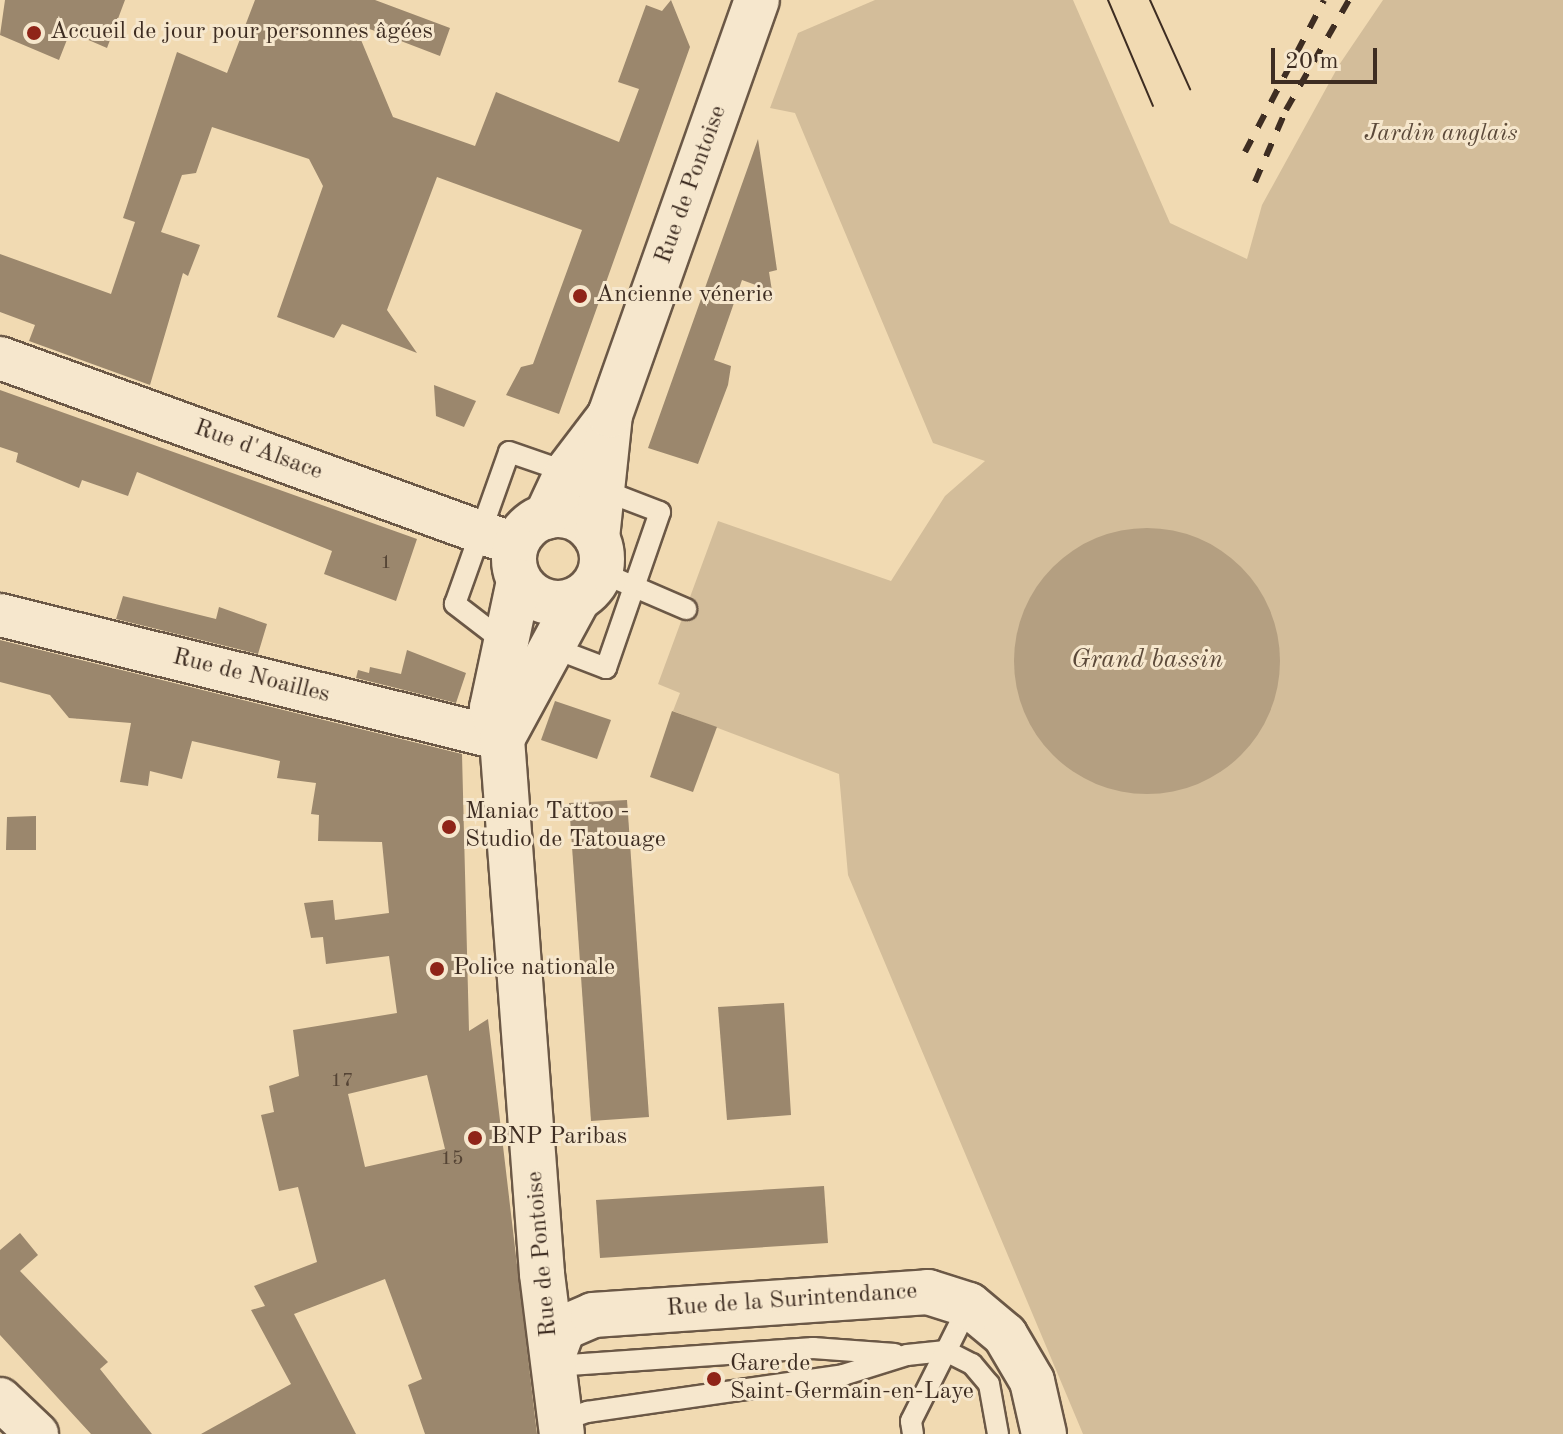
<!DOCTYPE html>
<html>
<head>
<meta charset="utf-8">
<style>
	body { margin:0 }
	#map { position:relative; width:1563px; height:1434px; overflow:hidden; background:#f1dab2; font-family:"Old Standard TT",serif }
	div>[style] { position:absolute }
	.green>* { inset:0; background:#d3bd9a }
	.water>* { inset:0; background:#b49f81 }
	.round { border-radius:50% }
	.building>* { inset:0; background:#9b876d }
	.roads { filter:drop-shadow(2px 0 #6b5846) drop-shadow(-2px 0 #6b5846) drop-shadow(0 2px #6b5846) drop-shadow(0 -2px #6b5846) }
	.lane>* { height:20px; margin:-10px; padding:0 10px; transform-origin:10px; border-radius:10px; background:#f6e7cd }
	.street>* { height:42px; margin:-21px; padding:0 21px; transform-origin:21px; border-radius:21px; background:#f6e7cd }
	.secondary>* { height:44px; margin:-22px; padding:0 22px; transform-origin:22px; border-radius:22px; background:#f6e7cd }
	.secondary>.ring { margin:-22px; padding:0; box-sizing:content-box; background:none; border:44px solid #f6e7cd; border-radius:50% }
	.tram>* { height:2px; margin:-1px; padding:0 1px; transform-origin:1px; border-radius:1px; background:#3e2d22 }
	.rail>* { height:6px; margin-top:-3px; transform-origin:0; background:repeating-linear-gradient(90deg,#3e2d22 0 14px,transparent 0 28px) }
	.dots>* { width:22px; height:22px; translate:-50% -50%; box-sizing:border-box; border:4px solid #f6e7cd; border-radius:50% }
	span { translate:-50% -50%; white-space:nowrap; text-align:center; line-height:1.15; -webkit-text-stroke:6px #f6e7cd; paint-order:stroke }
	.number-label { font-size:20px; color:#554435 }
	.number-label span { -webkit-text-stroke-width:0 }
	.poi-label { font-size:24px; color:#3e2d22 }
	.left { translate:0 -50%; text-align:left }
	.park-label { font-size:24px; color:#5c4a3a; font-style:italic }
	.street-label { font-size:24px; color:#3e2d22 }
	.water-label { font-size:26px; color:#5c4a3a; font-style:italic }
	.scale { position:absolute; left:1271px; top:48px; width:106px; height:36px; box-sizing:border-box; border:4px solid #3e2d22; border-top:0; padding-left:10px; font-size:24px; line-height:28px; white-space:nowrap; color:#3e2d22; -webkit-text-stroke:6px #f6e7cd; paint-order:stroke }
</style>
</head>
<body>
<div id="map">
	<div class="green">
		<div style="clip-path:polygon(875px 0,1073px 0,1170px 223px,1247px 259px,1262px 205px,1339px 65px,1383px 0,1563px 0,1563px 1434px,1083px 1434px,848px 875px,839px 774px,673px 711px,680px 693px,658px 684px,718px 521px,891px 581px,945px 496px,985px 461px,933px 443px,795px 113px,770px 108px,798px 33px)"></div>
	</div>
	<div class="water">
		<div class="round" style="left:1014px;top:528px;width:266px;height:266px"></div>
	</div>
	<div class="building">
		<div style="clip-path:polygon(5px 0,125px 0,107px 48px,70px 32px,59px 60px,0 35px)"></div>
		<div style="clip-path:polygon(255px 0,375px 0,450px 28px,440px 56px,354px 23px,393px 117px,475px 146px,496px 92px,619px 142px,639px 89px,618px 82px,646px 5px,662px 11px,671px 0,690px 47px,559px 414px,506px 395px,521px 367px,533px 364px,582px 230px,437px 177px,387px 310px,417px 353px,342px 324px,334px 338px,277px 317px,323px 186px,309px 159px,212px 127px,196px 173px,182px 175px,161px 232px,200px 245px,188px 276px,183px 273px,150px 385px,29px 341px,35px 325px,0 312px,0 254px,111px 294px,135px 222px,123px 218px,177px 52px,227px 73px)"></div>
		<div style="clip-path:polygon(758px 139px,777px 270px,769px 272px,772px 291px,742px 280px,714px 360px,731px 366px,728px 385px,698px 464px,648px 448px)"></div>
		<div style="clip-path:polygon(434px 385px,476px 401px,464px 427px,436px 416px)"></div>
		<div style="clip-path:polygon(0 390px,417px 539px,396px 601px,324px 574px,332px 551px,137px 472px,128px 496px,82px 480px,79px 488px,16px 462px,18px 453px,0 447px)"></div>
		<div style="clip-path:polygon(123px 596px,216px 619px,219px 607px,267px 624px,258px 654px,116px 619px)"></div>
		<div style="clip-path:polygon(evenodd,0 640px,462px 754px,469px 1031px,488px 1019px,537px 1434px,425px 1434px,408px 1385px,422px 1379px,385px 1279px,294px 1314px,356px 1434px,201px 1434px,291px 1384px,251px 1310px,265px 1306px,254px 1286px,317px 1262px,298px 1187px,279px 1191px,261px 1115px,274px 1112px,269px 1086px,299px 1076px,293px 1030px,397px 1013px,389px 956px,326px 964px,323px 937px,311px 938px,304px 903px,333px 900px,335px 920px,389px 913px,382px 842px,318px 841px,319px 815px,311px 814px,316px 783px,277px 778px,280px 761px,192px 741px,182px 779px,150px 771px,148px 786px,120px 782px,131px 723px,69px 718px,50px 695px,0 682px,0 640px,427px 1075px,445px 1149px,365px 1167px,348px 1094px,427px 1075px)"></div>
		<div style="clip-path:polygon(407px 650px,466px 673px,456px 703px,356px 678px,358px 670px,369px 673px,370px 667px,401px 674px)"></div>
		<div style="clip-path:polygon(555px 701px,611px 720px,597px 759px,541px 740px)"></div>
		<div style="clip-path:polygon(672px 711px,717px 727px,693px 792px,650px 777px)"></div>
		<div style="clip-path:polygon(627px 800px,649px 1117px,591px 1121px,569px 803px)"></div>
		<div style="clip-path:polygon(36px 816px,36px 850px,6px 850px,7px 817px)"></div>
		<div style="clip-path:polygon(784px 1003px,791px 1115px,727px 1120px,718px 1007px)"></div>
		<div style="clip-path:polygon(824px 1186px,828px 1243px,600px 1258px,596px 1200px)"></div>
		<div style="clip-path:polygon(20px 1233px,38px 1255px,20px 1271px,108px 1362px,100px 1369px,152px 1434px,91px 1434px,0 1335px,0 1250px)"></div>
	</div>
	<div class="roads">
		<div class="lane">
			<div style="left:600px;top:572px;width:94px;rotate:23.3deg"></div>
			<div style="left:507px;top:644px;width:66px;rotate:-142.4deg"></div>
			<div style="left:455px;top:604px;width:161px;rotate:-70.4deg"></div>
			<div style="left:509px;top:452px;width:61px;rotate:19deg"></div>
			<div style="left:551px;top:647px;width:59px;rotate:20.9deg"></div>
			<div style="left:606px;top:668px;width:165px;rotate:-70.9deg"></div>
			<div style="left:660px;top:512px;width:64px;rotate:-159deg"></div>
			<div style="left:555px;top:1366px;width:259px;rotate:-4deg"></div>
			<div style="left:813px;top:1348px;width:82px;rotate:4.2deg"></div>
			<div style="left:561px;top:1421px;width:28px;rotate:-19deg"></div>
			<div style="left:587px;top:1412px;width:259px;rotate:-8.2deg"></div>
			<div style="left:843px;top:1375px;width:67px;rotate:-17.4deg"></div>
			<div style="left:907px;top:1355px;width:39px;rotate:-6deg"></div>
			<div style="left:946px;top:1351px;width:29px;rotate:27deg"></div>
			<div style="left:972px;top:1364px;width:26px;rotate:50deg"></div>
			<div style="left:989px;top:1384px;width:51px;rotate:79.8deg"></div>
			<div style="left:913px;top:1434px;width:13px;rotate:-99deg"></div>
			<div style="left:911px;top:1421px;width:130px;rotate:-63.4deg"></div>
		</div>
		<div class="street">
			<div style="left:0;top:358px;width:549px;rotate:19.92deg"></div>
			<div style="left:0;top:615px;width:517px;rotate:13.87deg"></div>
			<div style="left:0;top:1399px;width:51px;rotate:43.4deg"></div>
		</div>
		<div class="secondary">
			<div class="ring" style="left:514px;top:515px;width:44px;height:44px"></div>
			<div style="left:546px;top:517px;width:50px;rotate:-65deg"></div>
			<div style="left:567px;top:472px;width:69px;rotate:-52.6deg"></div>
			<div style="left:597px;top:538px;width:124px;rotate:-84deg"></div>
			<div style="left:610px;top:415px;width:440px;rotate:-70.5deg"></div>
			<div style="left:519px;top:581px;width:130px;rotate:102deg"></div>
			<div style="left:492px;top:708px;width:33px;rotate:72deg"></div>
			<div style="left:502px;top:739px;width:536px;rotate:85.72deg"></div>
			<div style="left:542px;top:1274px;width:161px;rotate:82.9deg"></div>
			<div style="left:502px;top:739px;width:159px;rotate:-61.5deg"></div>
			<div style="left:554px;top:1353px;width:27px;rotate:-70deg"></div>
			<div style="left:563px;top:1328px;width:33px;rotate:-23deg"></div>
			<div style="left:593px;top:1315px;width:336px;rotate:-3.9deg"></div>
			<div style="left:928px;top:1292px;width:43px;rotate:17.6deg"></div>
			<div style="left:969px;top:1305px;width:47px;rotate:39.8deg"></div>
			<div style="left:1005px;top:1335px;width:53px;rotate:59.6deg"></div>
			<div style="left:1032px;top:1381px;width:54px;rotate:77.2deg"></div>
		</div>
	</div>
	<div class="tram">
		<div style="left:1108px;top:0;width:115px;rotate:67deg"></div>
		<div style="left:1150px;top:0;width:98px;rotate:65.8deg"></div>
	</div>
	<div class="rail">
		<div style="left:1245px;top:152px;width:171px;rotate:-62.5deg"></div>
		<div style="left:1255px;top:182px;width:78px;rotate:-66.7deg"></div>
		<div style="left:1286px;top:110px;width:127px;rotate:-60.2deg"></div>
	</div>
	<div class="dots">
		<div style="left:34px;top:33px;background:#8f2418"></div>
		<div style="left:580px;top:296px;background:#8f2418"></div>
		<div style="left:449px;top:827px;background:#8f2418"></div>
		<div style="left:437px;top:969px;background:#8f2418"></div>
		<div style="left:475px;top:1138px;background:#8f2418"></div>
		<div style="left:714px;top:1379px;background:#8f2418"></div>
	</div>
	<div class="number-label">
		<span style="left:386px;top:563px">1</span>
		<span style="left:342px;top:1081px">17</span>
		<span style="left:452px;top:1159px">15</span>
	</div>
	<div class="poi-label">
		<span class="left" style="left:50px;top:33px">Accueil de jour pour personnes âgées</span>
		<span class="left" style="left:596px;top:296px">Ancienne vénerie</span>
		<span class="left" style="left:465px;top:827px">Maniac Tattoo -<br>Studio de Tatouage</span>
		<span class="left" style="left:453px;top:969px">Police nationale</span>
		<span class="left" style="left:491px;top:1138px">BNP Paribas</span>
		<span class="left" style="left:730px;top:1379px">Gare de<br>Saint-Germain-en-Laye</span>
	</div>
	<div class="park-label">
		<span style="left:1441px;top:135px">Jardin anglais</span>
	</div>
	<div class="street-label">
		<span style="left:692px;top:185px;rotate:-70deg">Rue de Pontoise</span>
		<span style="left:258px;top:451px;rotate:20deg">Rue d'Alsace</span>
		<span style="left:251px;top:677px;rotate:14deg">Rue de Noailles</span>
		<span style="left:543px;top:1254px;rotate:-95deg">Rue de Pontoise</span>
		<span style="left:792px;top:1301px;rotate:-4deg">Rue de la Surintendance</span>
	</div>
	<div class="water-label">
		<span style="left:1147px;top:661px">Grand bassin</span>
	</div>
	<div class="scale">20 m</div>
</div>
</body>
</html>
